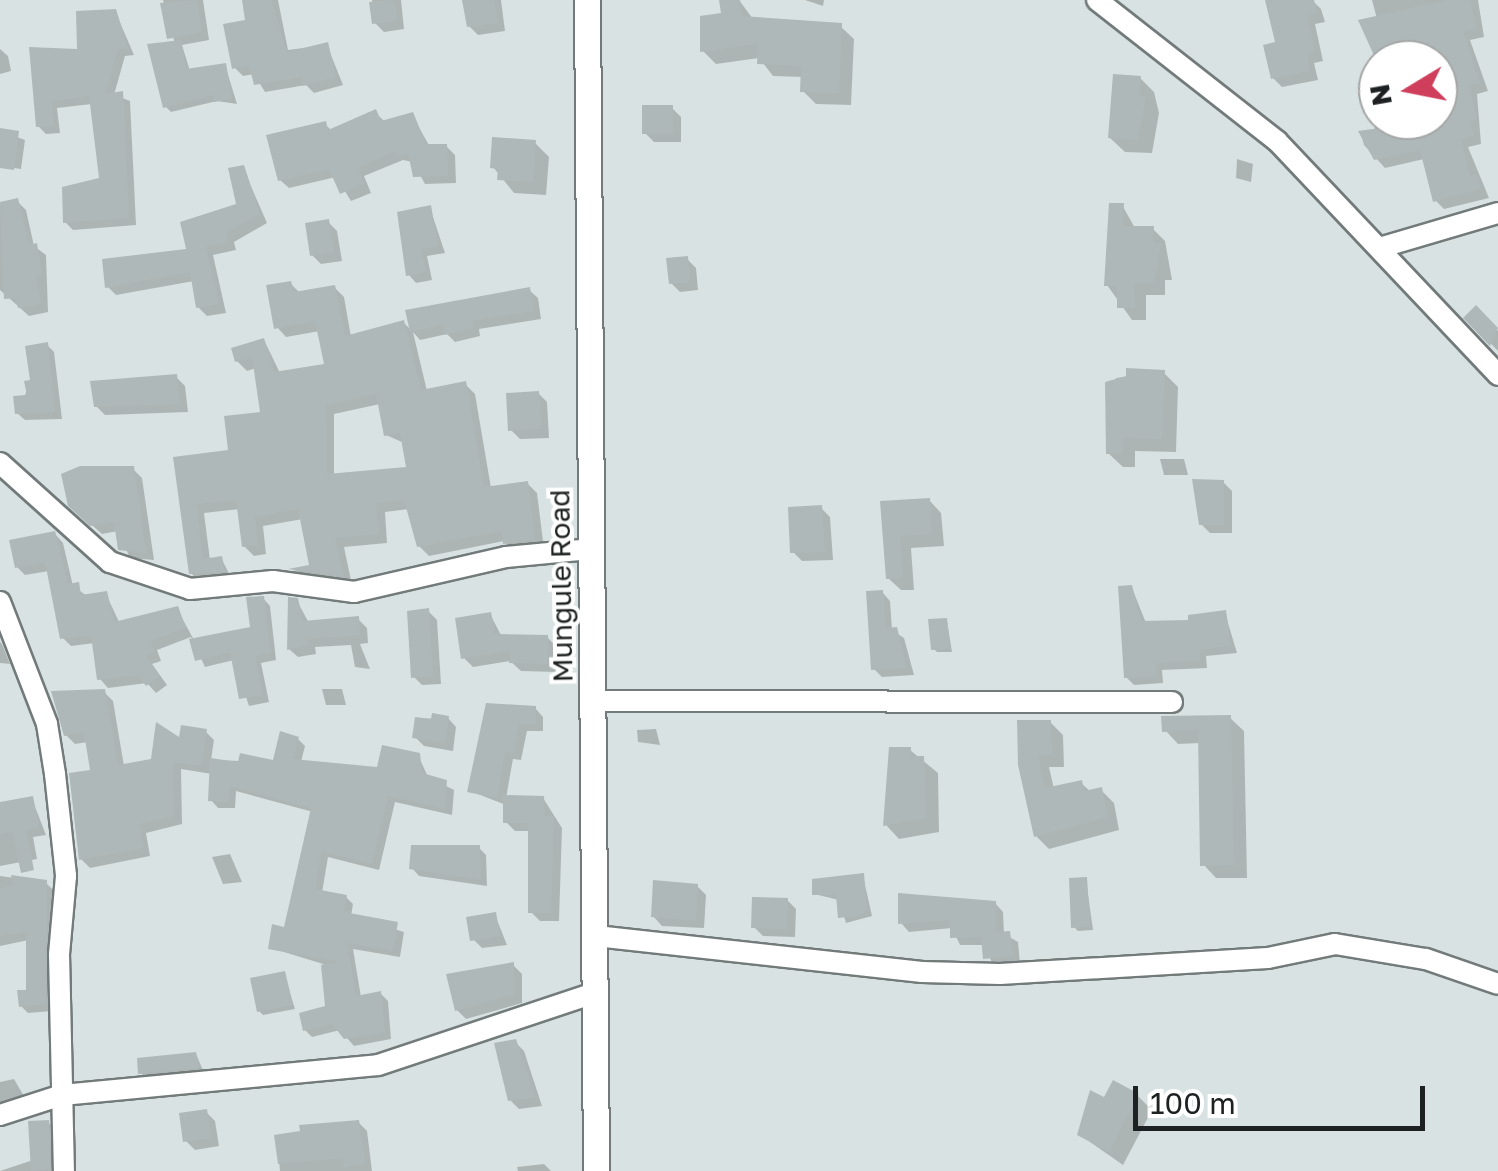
<!DOCTYPE html>
<html>
<head>
<meta charset="utf-8">
<style>
	body { margin:0 }
	#map { position:relative; width:1498px; height:1171px; overflow:hidden; background:#d9e2e2; font-family:"Golos Text",sans-serif }
	div>[style] { position:absolute }
	.shadow>* { inset:0; background:#0003 }
	.building>* { inset:0; background:#afb8b8 }
	.roads { filter:drop-shadow(2px 0 #727b7a) drop-shadow(-2px 0 #727b7a) drop-shadow(0 2px #727b7a) drop-shadow(0 -2px #727b7a) }
	.minor>* { height:20px; margin:-10px; padding:0 10px; transform-origin:10px; border-radius:10px; background:#fff }
	.tertiary>* { height:25px; margin:-12.5px; padding:0 12.5px; transform-origin:12.5px; border-radius:12.5px; background:#fff }
	span { translate:-50% -50%; white-space:nowrap; text-align:center; line-height:1.15; -webkit-text-stroke:8px #fff; paint-order:stroke }
	.street-label { font-size:28px; color:#1e2121 }
	.north { position:absolute; left:1358px; top:40px; width:100px; height:100px; box-sizing:border-box; background:#fff; border:2px solid #a5a6a6; border-radius:50%; rotate:260deg; font-size:28px; font-weight:700; line-height:40px; text-align:center; color:#1e2121 }
	.north::after { content:''; display:block; margin:auto; width:35px; height:45px; background:#cf3f5b; clip-path:polygon(50% 0,100% 100%,50% 72%,0 100%) }
	.scale { position:absolute; left:1133px; top:1086px; width:292px; height:45px; box-sizing:border-box; border:5px solid #1e2121; border-top:0; padding-left:12px; font-size:30px; line-height:35px; white-space:nowrap; color:#1e2121; -webkit-text-stroke:8px #fff; paint-order:stroke }
</style>
</head>
<body>
<div id="map">
	<div class="shadow">
		<div style="clip-path:polygon(163px 0,203px 0,209px 40px,182px 45px,190px 71px,225px 65px,237px 104px,217px 101px,171px 112px,165px 106px,175px 44px)"></div>
		<div style="clip-path:polygon(244px 0,278px 0,288px 50px,327px 45px,343px 85px,314px 93px,306px 85px,265px 92px,254px 74px,243px 76px,234px 67px,248px 22px)"></div>
		<div style="clip-path:polygon(372px 0,401px 0,404px 29px,384px 32px,375px 23px)"></div>
		<div style="clip-path:polygon(465px 0,501px 0,505px 31px,478px 35px,469px 26px)"></div>
		<div style="clip-path:polygon(739px 0,753px 19px,840px 26px,854px 39px,851px 105px,816px 104px,803px 91px,803px 77px,773px 76px,759px 58px,716px 64px,703px 51px)"></div>
		<div style="clip-path:polygon(805px 0,824px 0,823px 6px)"></div>
		<div style="clip-path:polygon(1267px 0,1312px 0,1321px 9px,1325px 22px,1315px 24px,1323px 61px,1314px 63px,1318px 80px,1282px 87px,1273px 78px,1278px 44px)"></div>
		<div style="clip-path:polygon(1372px 0,1478px 0,1484px 37px,1470px 40px,1488px 91px,1477px 94px,1481px 144px,1468px 147px,1489px 198px,1444px 209px,1435px 200px,1424px 159px,1385px 168px,1364px 145px,1361px 133px,1375px 130px,1367px 76px,1378px 74px,1378px 120px,1438px 120px,1438px 60px,1379px 60px,1361px 22px,1377px 19px)"></div>
		<div style="clip-path:polygon(115px 11px,134px 55px,125px 56px,114px 95px,130px 101px,136px 225px,73px 230px,65px 222px,102px 180px,92px 104px,57px 108px,60px 133px,46px 134px,38px 126px,31px 49px,79px 52px)"></div>
		<div style="clip-path:polygon(0 49px,8px 56px,11px 71px,0 74px)"></div>
		<div style="clip-path:polygon(1140px 78px,1154px 92px,1159px 113px,1152px 153px,1125px 152px,1110px 138px)"></div>
		<div style="clip-path:polygon(672px 108px,681px 117px,681px 142px,654px 142px,645px 133px)"></div>
		<div style="clip-path:polygon(375px 112px,385px 122px,412px 115px,430px 147px,446px 146px,455px 155px,456px 183px,425px 184px,413px 162px,403px 160px,364px 176px,371px 193px,351px 201px,336px 177px,289px 188px,280px 180px,325px 124px,332px 131px)"></div>
		<div style="clip-path:polygon(0 117px,0 131px,25px 140px,21px 169px,0 166px)"></div>
		<div style="clip-path:polygon(535px 143px,549px 157px,546px 195px,514px 193px,493px 167px)"></div>
		<div style="clip-path:polygon(1237px 159px,1253px 164px,1251px 182px,1236px 178px)"></div>
		<div style="clip-path:polygon(243px 168px,267px 223px,234px 242px,236px 250px,213px 255px,226px 313px,207px 316px,198px 307px,194px 281px,116px 295px,107px 286px,189px 251px,239px 206px)"></div>
		<div style="clip-path:polygon(17px 201px,26px 210px,34px 246px,46px 255px,48px 312px,29px 316px,0 290px,0 205px)"></div>
		<div style="clip-path:polygon(1122px 205px,1135px 228px,1152px 228px,1165px 241px,1172px 280px,1165px 280px,1165px 295px,1146px 295px,1146px 320px,1132px 320px,1107px 285px)"></div>
		<div style="clip-path:polygon(430px 208px,445px 253px,427px 256px,432px 280px,416px 283px,409px 275px)"></div>
		<div style="clip-path:polygon(328px 222px,337px 231px,342px 261px,321px 264px,312px 255px)"></div>
		<div style="clip-path:polygon(687px 259px,696px 268px,698px 290px,680px 292px,671px 283px)"></div>
		<div style="clip-path:polygon(evenodd,291px 284px,301px 294px,334px 287px,344px 297px,351px 337px,403px 322px,412px 331px,529px 290px,538px 298px,541px 319px,479px 329px,480px 336px,455px 342px,447px 334px,420px 340px,413px 332px,427px 391px,465px 384px,475px 394px,491px 488px,528px 484px,537px 493px,544px 549px,516px 552px,504px 541px,429px 556px,419px 546px,409px 509px,385px 512px,387px 543px,344px 547px,352px 585px,301px 578px,293px 571px,312px 567px,303px 519px,263px 526px,266px 554px,254px 556px,244px 546px,240px 509px,204px 513px,210px 560px,221px 558px,233px 581px,201px 583px,191px 573px,176px 459px,230px 452px,263px 414px,256px 368px,247px 371px,237px 361px,264px 340px,280px 373px,327px 366px,320px 331px,286px 337px,277px 327px,291px 284px,380px 404px,386px 435px,404px 443px,409px 469px,334px 476px,334px 414px,380px 404px)"></div>
		<div style="clip-path:polygon(1476px 308px,1498px 331px,1498px 351px,1466px 318px)"></div>
		<div style="clip-path:polygon(47px 345px,54px 352px,62px 419px,25px 420px,17px 413px)"></div>
		<div style="clip-path:polygon(1164px 373px,1178px 387px,1176px 452px,1135px 451px,1135px 467px,1123px 467px,1108px 453px,1116px 378px)"></div>
		<div style="clip-path:polygon(176px 377px,185px 386px,188px 412px,105px 415px,96px 406px)"></div>
		<div style="clip-path:polygon(538px 393px,547px 402px,549px 438px,520px 439px,511px 430px)"></div>
		<div style="clip-path:polygon(1160px 459px,1184px 459px,1188px 475px,1164px 475px)"></div>
		<div style="clip-path:polygon(133px 469px,142px 478px,154px 560px,130px 558px,118px 531px,102px 534px,81px 515px)"></div>
		<div style="clip-path:polygon(1194px 482px,1223px 482px,1232px 491px,1232px 533px,1210px 533px,1201px 524px)"></div>
		<div style="clip-path:polygon(929px 500px,941px 513px,944px 546px,911px 548px,914px 590px,901px 590px,888px 578px,882px 503px)"></div>
		<div style="clip-path:polygon(821px 508px,830px 517px,833px 560px,802px 561px,793px 552px)"></div>
		<div style="clip-path:polygon(55px 534px,63px 543px,73px 586px,87px 596px,106px 594px,120px 624px,177px 609px,194px 640px,253px 629px,263px 598px,270px 606px,276px 660px,261px 663px,269px 702px,249px 706px,234px 660px,205px 667px,191px 637px,157px 650px,161px 661px,152px 664px,167px 685px,156px 693px,147px 683px,108px 688px,100px 679px,95px 643px,71px 646px,63px 638px,49px 571px,25px 575px,17px 567px)"></div>
		<div style="clip-path:polygon(1132px 588px,1146px 623px,1191px 623px,1225px 613px,1237px 653px,1206px 656px,1207px 668px,1162px 670px,1163px 683px,1134px 685px,1126px 677px)"></div>
		<div style="clip-path:polygon(882px 592px,890px 601px,892px 630px,904px 638px,914px 675px,882px 677px,874px 669px)"></div>
		<div style="clip-path:polygon(297px 601px,309px 623px,358px 619px,367px 628px,368px 643px,360px 644px,370px 669px,355px 667px,351px 645px,315px 647px,316px 654px,298px 657px,289px 649px)"></div>
		<div style="clip-path:polygon(428px 611px,437px 620px,441px 684px,422px 685px,413px 676px)"></div>
		<div style="clip-path:polygon(490px 614px,502px 637px,547px 637px,556px 646px,556px 672px,521px 671px,510px 661px,473px 667px,464px 658px)"></div>
		<div style="clip-path:polygon(947px 621px,952px 652px,937px 652px,934px 649px)"></div>
		<div style="clip-path:polygon(0 642px,2px 644px,10px 664px,0 663px)"></div>
		<div style="clip-path:polygon(322px 689px,342px 689px,346px 705px,326px 705px)"></div>
		<div style="clip-path:polygon(104px 692px,113px 701px,124px 766px,154px 761px,205px 731px,214px 740px,211px 760px,275px 762px,298px 739px,305px 746px,301px 762px,379px 770px,418px 755px,428px 777px,454px 790px,452px 815px,395px 802px,379px 870px,328px 857px,322px 893px,346px 897px,353px 904px,351px 916px,404px 932px,400px 957px,353px 949px,361px 997px,380px 993px,388px 1001px,391px 1039px,354px 1046px,340px 1030px,312px 1037px,305px 1030px,327px 1008px,323px 964px,271px 948px,286px 929px,313px 812px,236px 791px,235px 808px,218px 808px,211px 800px,212px 774px,181px 769px,182px 824px,146px 833px,150px 856px,90px 868px,81px 859px,93px 772px,88px 742px,75px 744px,66px 735px)"></div>
		<div style="clip-path:polygon(488px 705px,535px 708px,543px 717px,543px 731px,527px 731px,521px 760px,513px 759px,506px 798px,543px 798px,562px 828px,559px 921px,540px 921px,531px 912px,530px 831px,515px 831px,506px 822px,506px 805px,470px 791px)"></div>
		<div style="clip-path:polygon(448px 718px,456px 727px,453px 751px,424px 746px,415px 737px,417px 719px)"></div>
		<div style="clip-path:polygon(1230px 718px,1244px 731px,1247px 878px,1216px 878px,1203px 864px,1200px 743px,1178px 744px,1165px 730px)"></div>
		<div style="clip-path:polygon(1050px 722px,1063px 735px,1064px 767px,1049px 767px,1054px 789px,1081px 783px,1091px 792px,1101px 790px,1114px 803px,1119px 830px,1049px 849px,1036px 836px,1021px 764px)"></div>
		<div style="clip-path:polygon(656px 729px,660px 745px,638px 742px,637px 730px)"></div>
		<div style="clip-path:polygon(910px 750px,938px 773px,939px 832px,899px 839px,886px 825px)"></div>
		<div style="clip-path:polygon(32px 799px,46px 835px,33px 837px,37px 859px,0 866px,0 805px)"></div>
		<div style="clip-path:polygon(478px 847px,486px 855px,487px 886px,419px 876px,412px 868px)"></div>
		<div style="clip-path:polygon(230px 854px,242px 882px,223px 884px,212px 857px)"></div>
		<div style="clip-path:polygon(0 876px,45px 882px,53px 890px,52px 1011px,28px 1013px,21px 1006px,28px 992px,29px 940px,0 946px)"></div>
		<div style="clip-path:polygon(863px 876px,872px 916px,846px 923px,839px 900px,814px 894px)"></div>
		<div style="clip-path:polygon(1086px 880px,1093px 930px,1078px 931px,1074px 927px)"></div>
		<div style="clip-path:polygon(697px 886px,706px 895px,704px 928px,662px 926px,653px 916px)"></div>
		<div style="clip-path:polygon(787px 900px,796px 909px,795px 937px,763px 936px,754px 927px)"></div>
		<div style="clip-path:polygon(995px 903px,1003px 912px,1004px 934px,1018px 942px,1020px 964px,994px 967px,984px 945px,960px 945px,952px 928px,909px 932px,901px 923px)"></div>
		<div style="clip-path:polygon(495px 915px,507px 945px,482px 948px,473px 939px)"></div>
		<div style="clip-path:polygon(513px 965px,522px 974px,522px 1003px,466px 1019px,457px 1010px)"></div>
		<div style="clip-path:polygon(284px 974px,295px 1009px,263px 1015px,259px 1011px)"></div>
		<div style="clip-path:polygon(515px 1042px,524px 1051px,542px 1106px,519px 1109px,510px 1100px)"></div>
		<div style="clip-path:polygon(196px 1054px,205px 1075px,148px 1080px,141px 1073px)"></div>
		<div style="clip-path:polygon(14px 1079px,29px 1105px,0 1116px,0 1082px)"></div>
		<div style="clip-path:polygon(1091px 1094px,1105px 1101px,1138px 1096px,1152px 1110px,1123px 1165px,1080px 1135px)"></div>
		<div style="clip-path:polygon(206px 1112px,215px 1121px,219px 1146px,195px 1150px,186px 1141px)"></div>
		<div style="clip-path:polygon(48px 1122px,56px 1130px,57px 1171px,0 1171px,33px 1160px)"></div>
		<div style="clip-path:polygon(358px 1122px,367px 1131px,372px 1171px,280px 1171px,277px 1137px)"></div>
		<div style="clip-path:polygon(544px 1164px,551px 1171px,518px 1171px,517px 1167px)"></div>
	</div>
	<div class="building">
		<div style="clip-path:polygon(197px 0,202px 32px,167px 39px,160px 3px)"></div>
		<div style="clip-path:polygon(242px 0,271px 0,287px 52px,328px 42px,336px 77px,303px 86px,301px 77px,254px 85px,249px 65px,232px 69px,223px 24px,245px 20px)"></div>
		<div style="clip-path:polygon(394px 0,397px 21px,372px 24px,369px 2px)"></div>
		<div style="clip-path:polygon(462px 0,494px 0,498px 23px,467px 27px)"></div>
		<div style="clip-path:polygon(719px 0,740px 0,742px 16px,842px 23px,839px 93px,800px 92px,801px 66px,757px 64px,758px 44px,700px 52px,700px 16px,721px 13px)"></div>
		<div style="clip-path:polygon(1265px 0,1314px 0,1317px 13px,1307px 16px,1315px 52px,1307px 54px,1310px 71px,1271px 79px,1263px 45px,1275px 42px)"></div>
		<div style="clip-path:polygon(1448px 0,1470px 0,1476px 28px,1463px 31px,1480px 83px,1469px 85px,1477px 120px,1470px 121px,1474px 136px,1461px 139px,1470px 176px,1477px 174px,1481px 189px,1433px 202px,1420px 150px,1374px 160px,1358px 131px,1438px 120px,1438px 60px,1376px 60px,1358px 20px)"></div>
		<div style="clip-path:polygon(116px 9px,128px 48px,118px 49px,105px 94px,123px 91px,129px 218px,63px 223px,62px 187px,99px 178px,89px 96px,51px 101px,54px 126px,36px 127px,29px 47px,77px 49px,76px 11px)"></div>
		<div style="clip-path:polygon(181px 40px,186px 69px,226px 63px,232px 99px,214px 102px,213px 95px,163px 108px,147px 44px)"></div>
		<div style="clip-path:polygon(1113px 74px,1141px 76px,1139px 96px,1146px 96px,1138px 140px,1108px 138px)"></div>
		<div style="clip-path:polygon(642px 105px,673px 105px,673px 134px,642px 134px)"></div>
		<div style="clip-path:polygon(376px 109px,381px 121px,413px 112px,426px 144px,447px 144px,448px 176px,413px 177px,408px 153px,397px 157px,395px 151px,358px 168px,364px 184px,340px 194px,329px 169px,278px 181px,266px 135px,326px 121px,328px 130px)"></div>
		<div style="clip-path:polygon(0 128px,19px 131px,14px 170px,0 168px)"></div>
		<div style="clip-path:polygon(492px 137px,536px 140px,533px 182px,497px 180px,498px 169px,490px 168px)"></div>
		<div style="clip-path:polygon(244px 165px,260px 214px,226px 233px,228px 242px,206px 247px,219px 304px,196px 308px,190px 272px,105px 288px,102px 259px,186px 249px,180px 222px,236px 204px,228px 168px)"></div>
		<div style="clip-path:polygon(18px 198px,29px 245px,37px 243px,42px 276px,36px 276px,41px 304px,18px 308px,16px 298px,4px 299px,0 202px)"></div>
		<div style="clip-path:polygon(1109px 203px,1124px 203px,1123px 226px,1154px 226px,1153px 243px,1161px 243px,1154px 283px,1134px 283px,1135px 308px,1117px 308px,1117px 286px,1104px 286px)"></div>
		<div style="clip-path:polygon(431px 205px,438px 246px,421px 249px,426px 272px,406px 276px,397px 212px)"></div>
		<div style="clip-path:polygon(329px 219px,334px 252px,310px 256px,305px 223px)"></div>
		<div style="clip-path:polygon(688px 256px,690px 282px,669px 284px,666px 258px)"></div>
		<div style="clip-path:polygon(evenodd,291px 281px,294px 292px,335px 285px,345px 336px,404px 320px,421px 390px,466px 381px,484px 487px,528px 481px,535px 540px,503px 544px,502px 531px,417px 547px,404px 500px,376px 503px,379px 534px,335px 538px,344px 577px,288px 569px,309px 565px,298px 509px,255px 517px,258px 545px,242px 547px,236px 500px,196px 504px,203px 559px,222px 556px,225px 572px,189px 574px,173px 457px,228px 450px,224px 416px,260px 412px,252px 357px,235px 362px,231px 348px,264px 338px,274px 372px,324px 364px,315px 321px,274px 329px,266px 285px,291px 281px,376px 394px,384px 436px,400px 433px,406px 467px,327px 474px,326px 405px,376px 394px)"></div>
		<div style="clip-path:polygon(530px 287px,534px 311px,472px 321px,474px 328px,444px 335px,442px 325px,410px 332px,405px 310px)"></div>
		<div style="clip-path:polygon(1476px 305px,1498px 328px,1490px 346px,1463px 318px)"></div>
		<div style="clip-path:polygon(48px 342px,55px 412px,15px 414px,13px 396px,27px 395px,24px 381px,30px 380px,25px 346px)"></div>
		<div style="clip-path:polygon(1126px 368px,1165px 370px,1162px 439px,1122px 438px,1122px 454px,1106px 454px,1105px 382px,1126px 376px)"></div>
		<div style="clip-path:polygon(177px 374px,180px 404px,94px 407px,90px 381px)"></div>
		<div style="clip-path:polygon(539px 391px,541px 429px,508px 431px,506px 393px)"></div>
		<div style="clip-path:polygon(80px 466px,134px 466px,146px 553px,118px 550px,114px 522px,90px 526px,68px 506px,61px 474px)"></div>
		<div style="clip-path:polygon(1192px 479px,1224px 480px,1224px 525px,1199px 525px)"></div>
		<div style="clip-path:polygon(930px 498px,932px 534px,900px 536px,903px 578px,886px 579px,880px 501px)"></div>
		<div style="clip-path:polygon(822px 505px,825px 552px,790px 553px,788px 507px)"></div>
		<div style="clip-path:polygon(55px 531px,68px 584px,79px 582px,81px 595px,107px 591px,114px 622px,178px 606px,186px 628px,150px 641px,155px 652px,146px 656px,160px 676px,146px 686px,138px 675px,97px 680px,91px 635px,60px 639px,45px 562px,15px 568px,9px 540px)"></div>
		<div style="clip-path:polygon(1132px 585px,1141px 621px,1188px 620px,1188px 615px,1226px 610px,1231px 646px,1200px 650px,1200px 661px,1156px 663px,1156px 677px,1124px 678px,1118px 586px)"></div>
		<div style="clip-path:polygon(883px 590px,885px 628px,897px 627px,907px 668px,871px 670px,866px 591px)"></div>
		<div style="clip-path:polygon(264px 596px,270px 653px,255px 656px,263px 695px,239px 699px,230px 652px,195px 661px,189px 639px,250px 627px,246px 597px)"></div>
		<div style="clip-path:polygon(288px 597px,298px 598px,303px 621px,359px 616px,360px 635px,307px 639px,309px 645px,287px 650px)"></div>
		<div style="clip-path:polygon(429px 608px,433px 676px,411px 678px,407px 611px)"></div>
		<div style="clip-path:polygon(491px 612px,495px 634px,548px 635px,548px 664px,509px 663px,510px 651px,461px 659px,455px 618px)"></div>
		<div style="clip-path:polygon(947px 618px,950px 649px,931px 650px,928px 619px)"></div>
		<div style="clip-path:polygon(105px 689px,118px 765px,151px 759px,156px 722px,179px 737px,181px 725px,207px 729px,201px 766px,173px 762px,174px 816px,139px 824px,143px 848px,79px 860px,69px 773px,90px 770px,84px 733px,64px 736px,51px 691px)"></div>
		<div style="clip-path:polygon(486px 703px,536px 706px,536px 724px,519px 724px,513px 754px,505px 752px,497px 798px,467px 792px)"></div>
		<div style="clip-path:polygon(432px 713px,449px 716px,445px 743px,412px 738px,415px 717px,431px 719px)"></div>
		<div style="clip-path:polygon(1231px 715px,1234px 865px,1200px 866px,1198px 730px,1162px 732px,1161px 716px)"></div>
		<div style="clip-path:polygon(1017px 720px,1051px 720px,1052px 755px,1038px 755px,1045px 788px,1082px 780px,1084px 791px,1102px 787px,1107px 817px,1034px 837px,1018px 765px)"></div>
		<div style="clip-path:polygon(280px 731px,299px 737px,293px 759px,377px 767px,382px 745px,420px 753px,422px 773px,447px 780px,445px 809px,388px 796px,372px 864px,321px 851px,315px 889px,347px 895px,344px 912px,398px 922px,393px 951px,347px 943px,356px 996px,381px 991px,385px 1032px,344px 1039px,332px 1024px,303px 1031px,299px 1013px,325px 1006px,321px 965px,339px 962px,268px 949px,272px 924px,284px 927px,311px 808px,229px 786px,229px 802px,208px 801px,210px 758px,238px 762px,240px 753px,273px 760px)"></div>
		<div style="clip-path:polygon(889px 747px,911px 747px,911px 756px,924px 756px,926px 818px,883px 826px)"></div>
		<div style="clip-path:polygon(503px 795px,544px 796px,545px 816px,554px 816px,551px 913px,528px 913px,528px 823px,503px 823px)"></div>
		<div style="clip-path:polygon(33px 796px,39px 827px,26px 830px,34px 870px,21px 873px,12px 832px,0 834px,0 802px)"></div>
		<div style="clip-path:polygon(411px 845px,480px 845px,481px 880px,409px 869px)"></div>
		<div style="clip-path:polygon(864px 873px,867px 910px,859px 916px,838px 918px,836px 895px,812px 895px,812px 879px)"></div>
		<div style="clip-path:polygon(11px 875px,47px 880px,46px 1004px,19px 1007px,17px 990px,26px 990px,26px 932px,0 936px,0 888px,13px 886px)"></div>
		<div style="clip-path:polygon(1087px 877px,1090px 927px,1071px 928px,1069px 878px)"></div>
		<div style="clip-path:polygon(653px 880px,698px 884px,696px 921px,651px 917px)"></div>
		<div style="clip-path:polygon(898px 893px,996px 901px,996px 932px,1010px 931px,1013px 956px,983px 959px,981px 937px,950px 938px,950px 920px,898px 924px)"></div>
		<div style="clip-path:polygon(752px 897px,788px 898px,787px 929px,751px 928px)"></div>
		<div style="clip-path:polygon(496px 912px,500px 936px,470px 941px,466px 917px)"></div>
		<div style="clip-path:polygon(514px 962px,514px 994px,455px 1011px,446px 974px)"></div>
		<div style="clip-path:polygon(285px 971px,293px 1005px,257px 1012px,250px 978px)"></div>
		<div style="clip-path:polygon(516px 1039px,535px 1097px,508px 1101px,494px 1043px)"></div>
		<div style="clip-path:polygon(196px 1052px,199px 1068px,138px 1074px,137px 1058px)"></div>
		<div style="clip-path:polygon(1113px 1080px,1139px 1094px,1109px 1152px,1077px 1135px,1090px 1090px,1104px 1097px)"></div>
		<div style="clip-path:polygon(207px 1109px,211px 1138px,183px 1142px,179px 1113px)"></div>
		<div style="clip-path:polygon(49px 1120px,50px 1169px,31px 1171px,28px 1121px)"></div>
		<div style="clip-path:polygon(359px 1120px,365px 1164px,344px 1167px,343px 1158px,278px 1164px,274px 1135px,300px 1131px,299px 1125px)"></div>
	</div>
	<div class="roads">
		<div class="minor">
			<div style="left:1097px;top:0;width:229px;rotate:38.1deg"></div>
			<div style="left:1277px;top:141px;width:322px;rotate:46.6deg"></div>
			<div style="left:1379px;top:248px;width:124px;rotate:-16.4deg"></div>
			<div style="left:0;top:463px;width:148px;rotate:42deg"></div>
			<div style="left:110px;top:562px;width:84px;rotate:18.6deg"></div>
			<div style="left:190px;top:589px;width:83px;rotate:-5.5deg"></div>
			<div style="left:273px;top:581px;width:82px;rotate:7.7deg"></div>
			<div style="left:354px;top:592px;width:156px;rotate:-13deg"></div>
			<div style="left:506px;top:557px;width:84px;rotate:-5.4deg"></div>
			<div style="left:0;top:602px;width:131px;rotate:68.9deg"></div>
			<div style="left:47px;top:724px;width:51px;rotate:80.9deg"></div>
			<div style="left:55px;top:774px;width:103px;rotate:83.8deg"></div>
			<div style="left:66px;top:876px;width:78px;rotate:95.1deg"></div>
			<div style="left:59px;top:954px;width:217px;rotate:88.7deg"></div>
			<div style="left:592px;top:701px;width:580px;rotate:0.1deg"></div>
			<div style="left:596px;top:936px;width:328px;rotate:6.3deg"></div>
			<div style="left:922px;top:972px;width:78px;rotate:1.5deg"></div>
			<div style="left:1000px;top:974px;width:268px;rotate:-3.4deg"></div>
			<div style="left:1268px;top:958px;width:68px;rotate:-11.8deg"></div>
			<div style="left:1335px;top:944px;width:92px;rotate:9.4deg"></div>
			<div style="left:1426px;top:959px;width:76px;rotate:19.1deg"></div>
			<div style="left:0;top:1115px;width:65px;rotate:-17.9deg"></div>
			<div style="left:62px;top:1095px;width:317px;rotate:-5.4deg"></div>
			<div style="left:378px;top:1065px;width:229px;rotate:-18.4deg"></div>
		</div>
		<div class="tertiary">
			<div style="left:587px;top:0;width:1171px;rotate:89.56deg"></div>
		</div>
	</div>
	<div class="street-label">
		<span style="left:561px;top:586px;rotate:-91deg">Mungule Road</span>
	</div>
	<div class="north">N</div>
	<div class="scale">100 m</div>
</div>
</body>
</html>
